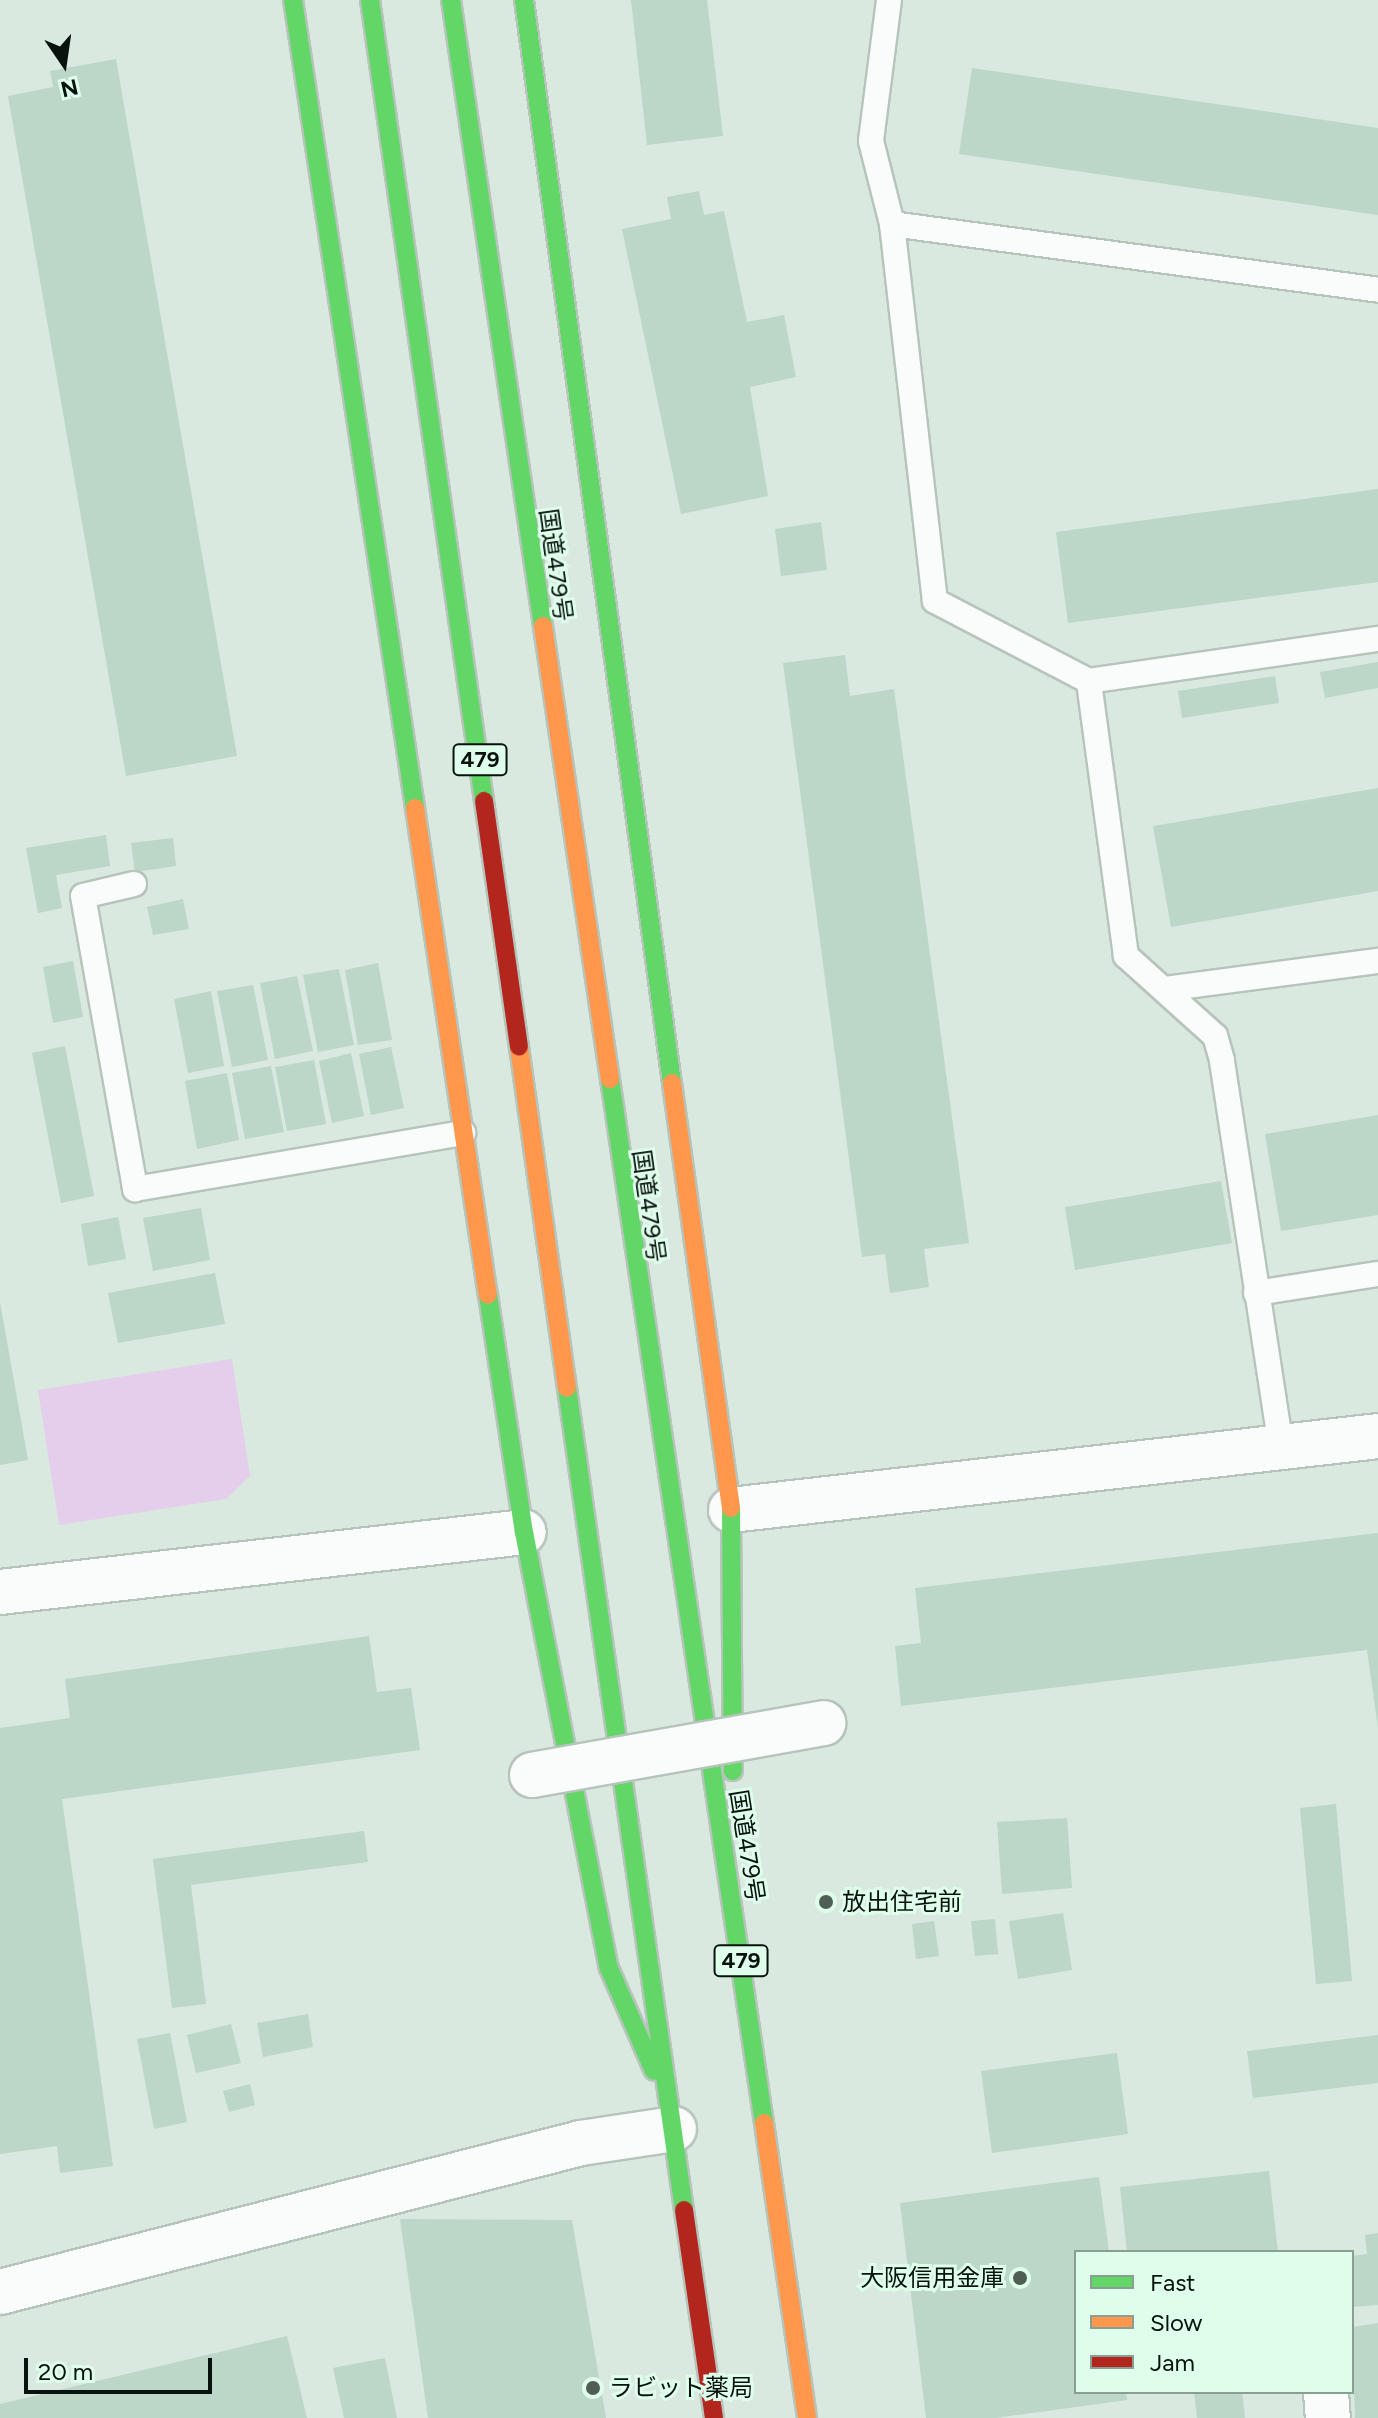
<!DOCTYPE html>
<html>
<head>
<meta charset="utf-8">
<style>
	body { margin:0 }
	#map { position:relative; width:1378px; height:2418px; overflow:hidden; background:#d9e9df; font-family:Figtree,"Noto Sans JP",sans-serif }
	div>[style] { position:absolute }
	.green>* { inset:0; background:#e4ceeb }
	.building>* { inset:0; background:#bcd6c7 }
	.roads { filter:drop-shadow(2px 0 #b7c4bb) drop-shadow(-2px 0 #b7c4bb) drop-shadow(0 2px #b7c4bb) drop-shadow(0 -2px #b7c4bb) }
	.lane>* { height:24px; margin:-12px; padding:0 12px; transform-origin:12px; border-radius:12px; background:#f9fcfa }
	.street>* { height:44px; margin:-22px; padding:0 22px; transform-origin:22px; border-radius:22px; background:#f9fcfa }
	.fast>* { height:18px; margin:-9px; padding:0 9px; transform-origin:9px; border-radius:9px; background:#63d668 }
	.slow>* { height:18px; margin:-9px; padding:0 9px; transform-origin:9px; border-radius:9px; background:#ff974d }
	.jam>* { height:18px; margin:-9px; padding:0 9px; transform-origin:9px; border-radius:9px; background:#b3261e }
	.bridges { filter:drop-shadow(2px 0 #b7c4bb) drop-shadow(-2px 0 #b7c4bb) drop-shadow(0 2px #b7c4bb) drop-shadow(0 -2px #b7c4bb) }
	.street-bridge>* { height:44px; margin:-22px; padding:0 22px; transform-origin:22px; border-radius:22px; background:#f9fcfa }
	.dots>* { width:22px; height:22px; translate:-50% -50%; box-sizing:border-box; border:4px solid #dffdeb; border-radius:50% }
	span { translate:-50% -50%; white-space:nowrap; text-align:center; line-height:1.15; -webkit-text-stroke:6px #dffdeb; paint-order:stroke }
	.shield-label span { padding:2px 6px; background:#dffdeb; border:2px solid; border-radius:6px; -webkit-text-stroke-width:0 }
	.shield-label { font-size:22px; color:#08130d; font-weight:700 }
	.street-label { font-size:24px; color:#08130d }
	.poi-label { font-size:24px; color:#08130d }
	.left { translate:0 -50%; text-align:left }
	.right { translate:-100% -50%; text-align:right }
	.legend { position:absolute; left:1074px; top:2250px; width:280px; height:144px; box-sizing:border-box; background:#dffdeb; border:2px solid #899f92; margin:0; padding:10px 14px; list-style:none; font-size:24px; color:#08130d }
	.legend li { display:flex; align-items:center; gap:16px; height:40px }
	.legend b { width:40px; border:2px solid #899f92 }
	.north { position:absolute; left:24px; top:24px; width:80px; height:80px; -webkit-text-stroke:6px #dffdeb; paint-order:stroke; rotate:167deg; font-size:22px; font-weight:700; line-height:32px; text-align:center; color:#08130d }
	.north::after { content:''; display:block; margin:auto; width:28px; height:36px; background:#08130d; clip-path:polygon(50% 0,100% 100%,50% 72%,0 100%) }
	.scale { position:absolute; left:24px; top:2358px; width:188px; height:36px; box-sizing:border-box; border:4px solid #08130d; border-top:0; padding-left:10px; font-size:24px; line-height:28px; white-space:nowrap; color:#08130d; -webkit-text-stroke:6px #dffdeb; paint-order:stroke }
</style>
</head>
<body>
<div id="map">
	<div class="green">
		<div style="clip-path:polygon(232px 1359px,250px 1476px,226px 1499px,59px 1525px,38px 1390px)"></div>
	</div>
	<div class="building">
		<div style="clip-path:polygon(631px 0,707px 0,723px 136px,647px 145px)"></div>
		<div style="clip-path:polygon(116px 59px,237px 756px,126px 776px,8px 96px,53px 87px,50px 71px)"></div>
		<div style="clip-path:polygon(972px 68px,1378px 128px,1378px 215px,959px 154px)"></div>
		<div style="clip-path:polygon(699px 191px,704px 215px,724px 211px,747px 322px,784px 315px,796px 377px,750px 387px,768px 496px,681px 514px,622px 229px,671px 219px,667px 197px)"></div>
		<div style="clip-path:polygon(1378px 489px,1378px 582px,1068px 623px,1056px 532px)"></div>
		<div style="clip-path:polygon(821px 522px,827px 570px,781px 576px,775px 529px)"></div>
		<div style="clip-path:polygon(845px 655px,850px 696px,894px 689px,969px 1243px,924px 1249px,929px 1287px,890px 1293px,885px 1254px,862px 1257px,783px 663px)"></div>
		<div style="clip-path:polygon(1378px 662px,1378px 688px,1325px 698px,1320px 672px)"></div>
		<div style="clip-path:polygon(1275px 676px,1279px 703px,1182px 718px,1178px 691px)"></div>
		<div style="clip-path:polygon(1378px 788px,1378px 891px,1171px 927px,1153px 826px)"></div>
		<div style="clip-path:polygon(106px 835px,110px 866px,56px 875px,62px 908px,38px 913px,26px 848px)"></div>
		<div style="clip-path:polygon(173px 838px,176px 866px,135px 872px,131px 843px)"></div>
		<div style="clip-path:polygon(183px 899px,189px 929px,153px 935px,147px 907px)"></div>
		<div style="clip-path:polygon(73px 961px,83px 1017px,53px 1023px,43px 967px)"></div>
		<div style="clip-path:polygon(378px 963px,392px 1040px,358px 1045px,345px 970px)"></div>
		<div style="clip-path:polygon(339px 969px,354px 1045px,318px 1052px,303px 975px)"></div>
		<div style="clip-path:polygon(297px 976px,313px 1051px,275px 1059px,260px 983px)"></div>
		<div style="clip-path:polygon(253px 985px,268px 1060px,232px 1067px,217px 991px)"></div>
		<div style="clip-path:polygon(211px 991px,224px 1066px,188px 1073px,174px 999px)"></div>
		<div style="clip-path:polygon(65px 1046px,94px 1196px,61px 1203px,32px 1053px)"></div>
		<div style="clip-path:polygon(391px 1047px,404px 1108px,371px 1115px,359px 1054px)"></div>
		<div style="clip-path:polygon(351px 1053px,364px 1116px,332px 1123px,319px 1061px)"></div>
		<div style="clip-path:polygon(314px 1060px,326px 1124px,287px 1131px,275px 1067px)"></div>
		<div style="clip-path:polygon(271px 1066px,284px 1132px,245px 1139px,232px 1073px)"></div>
		<div style="clip-path:polygon(227px 1073px,239px 1140px,197px 1149px,185px 1081px)"></div>
		<div style="clip-path:polygon(1378px 1115px,1378px 1215px,1281px 1231px,1265px 1134px)"></div>
		<div style="clip-path:polygon(1221px 1181px,1232px 1243px,1075px 1270px,1065px 1207px)"></div>
		<div style="clip-path:polygon(201px 1208px,210px 1260px,153px 1271px,143px 1218px)"></div>
		<div style="clip-path:polygon(118px 1217px,126px 1259px,88px 1266px,81px 1224px)"></div>
		<div style="clip-path:polygon(215px 1273px,225px 1324px,118px 1343px,108px 1293px)"></div>
		<div style="clip-path:polygon(0 1302px,28px 1460px,0 1465px)"></div>
		<div style="clip-path:polygon(1378px 1533px,1378px 1728px,1367px 1650px,901px 1706px,895px 1646px,921px 1643px,915px 1588px)"></div>
		<div style="clip-path:polygon(369px 1636px,377px 1692px,411px 1688px,420px 1750px,62px 1799px,113px 2166px,60px 2173px,57px 2146px,0 2154px,0 1728px,70px 1718px,65px 1679px)"></div>
		<div style="clip-path:polygon(1336px 1804px,1352px 1981px,1316px 1984px,1300px 1808px)"></div>
		<div style="clip-path:polygon(1067px 1818px,1072px 1888px,1002px 1894px,997px 1822px)"></div>
		<div style="clip-path:polygon(364px 1831px,368px 1862px,191px 1885px,206px 2004px,172px 2008px,153px 1859px)"></div>
		<div style="clip-path:polygon(1063px 1913px,1072px 1970px,1018px 1979px,1009px 1921px)"></div>
		<div style="clip-path:polygon(995px 1919px,998px 1954px,975px 1956px,971px 1921px)"></div>
		<div style="clip-path:polygon(934px 1921px,939px 1956px,916px 1959px,912px 1924px)"></div>
		<div style="clip-path:polygon(308px 2014px,313px 2047px,263px 2057px,257px 2023px)"></div>
		<div style="clip-path:polygon(231px 2024px,241px 2063px,196px 2073px,187px 2035px)"></div>
		<div style="clip-path:polygon(170px 2033px,187px 2122px,154px 2129px,137px 2039px)"></div>
		<div style="clip-path:polygon(1378px 2035px,1378px 2083px,1253px 2098px,1247px 2051px)"></div>
		<div style="clip-path:polygon(1117px 2053px,1128px 2134px,992px 2153px,981px 2071px)"></div>
		<div style="clip-path:polygon(250px 2084px,255px 2105px,229px 2112px,223px 2091px)"></div>
		<div style="clip-path:polygon(1269px 2171px,1278px 2252px,1127px 2252px,1120px 2187px)"></div>
		<div style="clip-path:polygon(1099px 2177px,1109px 2252px,1076px 2252px,1076px 2392px,1126px 2392px,1127px 2400px,995px 2418px,926px 2418px,900px 2203px)"></div>
		<div style="clip-path:polygon(400px 2219px,572px 2220px,606px 2418px,428px 2418px)"></div>
		<div style="clip-path:polygon(1378px 2233px,1378px 2305px,1352px 2307px,1352px 2256px,1367px 2254px,1365px 2235px)"></div>
		<div style="clip-path:polygon(1378px 2323px,1378px 2418px,1355px 2418px,1352px 2327px)"></div>
		<div style="clip-path:polygon(287px 2336px,307px 2418px,0 2418px,0 2404px)"></div>
		<div style="clip-path:polygon(385px 2358px,397px 2418px,344px 2418px,333px 2368px)"></div>
		<div style="clip-path:polygon(1194px 2392px,1242px 2392px,1245px 2418px,1197px 2418px)"></div>
	</div>
	<div class="roads">
		<div class="lane">
			<div style="left:889px;top:0;width:142px;rotate:97.3deg"></div>
			<div style="left:871px;top:141px;width:86px;rotate:75.8deg"></div>
			<div style="left:892px;top:224px;width:490px;rotate:7.7deg"></div>
			<div style="left:892px;top:224px;width:379px;rotate:83.5deg"></div>
			<div style="left:935px;top:601px;width:174px;rotate:27.5deg"></div>
			<div style="left:134px;top:884px;width:52px;rotate:166.8deg"></div>
			<div style="left:83px;top:896px;width:298px;rotate:79.9deg"></div>
			<div style="left:135px;top:1189px;width:333px;rotate:-9.7deg"></div>
			<div style="left:1164px;top:989px;width:216px;rotate:-7.5deg"></div>
			<div style="left:1256px;top:1293px;width:123px;rotate:-8.9deg"></div>
			<div style="left:1281px;top:1447px;width:391px;rotate:-98.7deg"></div>
			<div style="left:1222px;top:1060px;width:25px;rotate:-106deg"></div>
			<div style="left:1215px;top:1036px;width:120px;rotate:-138deg"></div>
			<div style="left:1126px;top:956px;width:277px;rotate:-97.7deg"></div>
			<div style="left:1089px;top:681px;width:292px;rotate:-8.3deg"></div>
		</div>
		<div class="street">
			<div style="left:731px;top:1510px;width:651px;rotate:-6.52deg"></div>
			<div style="left:0;top:1592px;width:527px;rotate:-6.53deg"></div>
			<div style="left:0;top:2292px;width:600px;rotate:-14.38deg"></div>
			<div style="left:581px;top:2143px;width:94px;rotate:-8.6deg"></div>
			<div style="left:1326px;top:2392px;width:26px;rotate:86deg"></div>
		</div>
		<div class="fast">
			<div style="left:293px;top:0;width:817px;rotate:81.41deg"></div>
			<div style="left:370px;top:0;width:809px;rotate:81.9deg"></div>
			<div style="left:451px;top:0;width:633px;rotate:81.64deg"></div>
			<div style="left:524px;top:0;width:1093px;rotate:82.22deg"></div>
			<div style="left:610px;top:1079px;width:1055px;rotate:81.61deg"></div>
			<div style="left:488px;top:1295px;width:240px;rotate:81.4deg"></div>
			<div style="left:524px;top:1532px;width:444px;rotate:79deg"></div>
			<div style="left:609px;top:1968px;width:112px;rotate:66.4deg"></div>
			<div style="left:567px;top:1388px;width:830px;rotate:81.9deg"></div>
			<div style="left:731px;top:1508px;width:263px;rotate:89.6deg"></div>
		</div>
		<div class="slow">
			<div style="left:543px;top:626px;width:458px;rotate:81.6deg"></div>
			<div style="left:415px;top:808px;width:492px;rotate:81.5deg"></div>
			<div style="left:519px;top:1047px;width:344px;rotate:82deg"></div>
			<div style="left:672px;top:1083px;width:429px;rotate:82.1deg"></div>
			<div style="left:764px;top:2123px;width:298px;rotate:81.7deg"></div>
		</div>
		<div class="jam">
			<div style="left:484px;top:801px;width:248px;rotate:81.9deg"></div>
			<div style="left:684px;top:2210px;width:210px;rotate:81.8deg"></div>
		</div>
	</div>
	<div class="bridges">
		<div class="street-bridge">
			<div style="left:532px;top:1775px;width:296px;rotate:-10.1deg"></div>
		</div>
	</div>
	<div class="dots">
		<div style="left:826px;top:1902px;background:#515e56"></div>
		<div style="left:1020px;top:2278px;background:#515e56"></div>
		<div style="left:593px;top:2388px;background:#515e56"></div>
	</div>
	<div class="shield-label">
		<span style="left:480px;top:760px">479</span>
		<span style="left:741px;top:1961px">479</span>
	</div>
	<div class="street-label">
		<span style="left:556px;top:565px;rotate:82deg">国道479号</span>
		<span style="left:649px;top:1206px;rotate:82deg">国道479号</span>
		<span style="left:747px;top:1846px;rotate:81deg">国道479号</span>
	</div>
	<div class="poi-label">
		<span class="left" style="left:842px;top:1902px">放出住宅前</span>
		<span class="right" style="left:1004px;top:2278px">大阪信用金庫</span>
		<span class="left" style="left:609px;top:2388px">ラビット薬局</span>
	</div>
	<ul class="legend">
	<li><b style="height:10px;background:#63d668"></b>Fast</li>
	<li><b style="height:10px;background:#ff974d"></b>Slow</li>
	<li><b style="height:10px;background:#b3261e"></b>Jam</li>
	</ul>
	<div class="north">N</div>
	<div class="scale">20 m</div>
</div>
</body>
</html>
